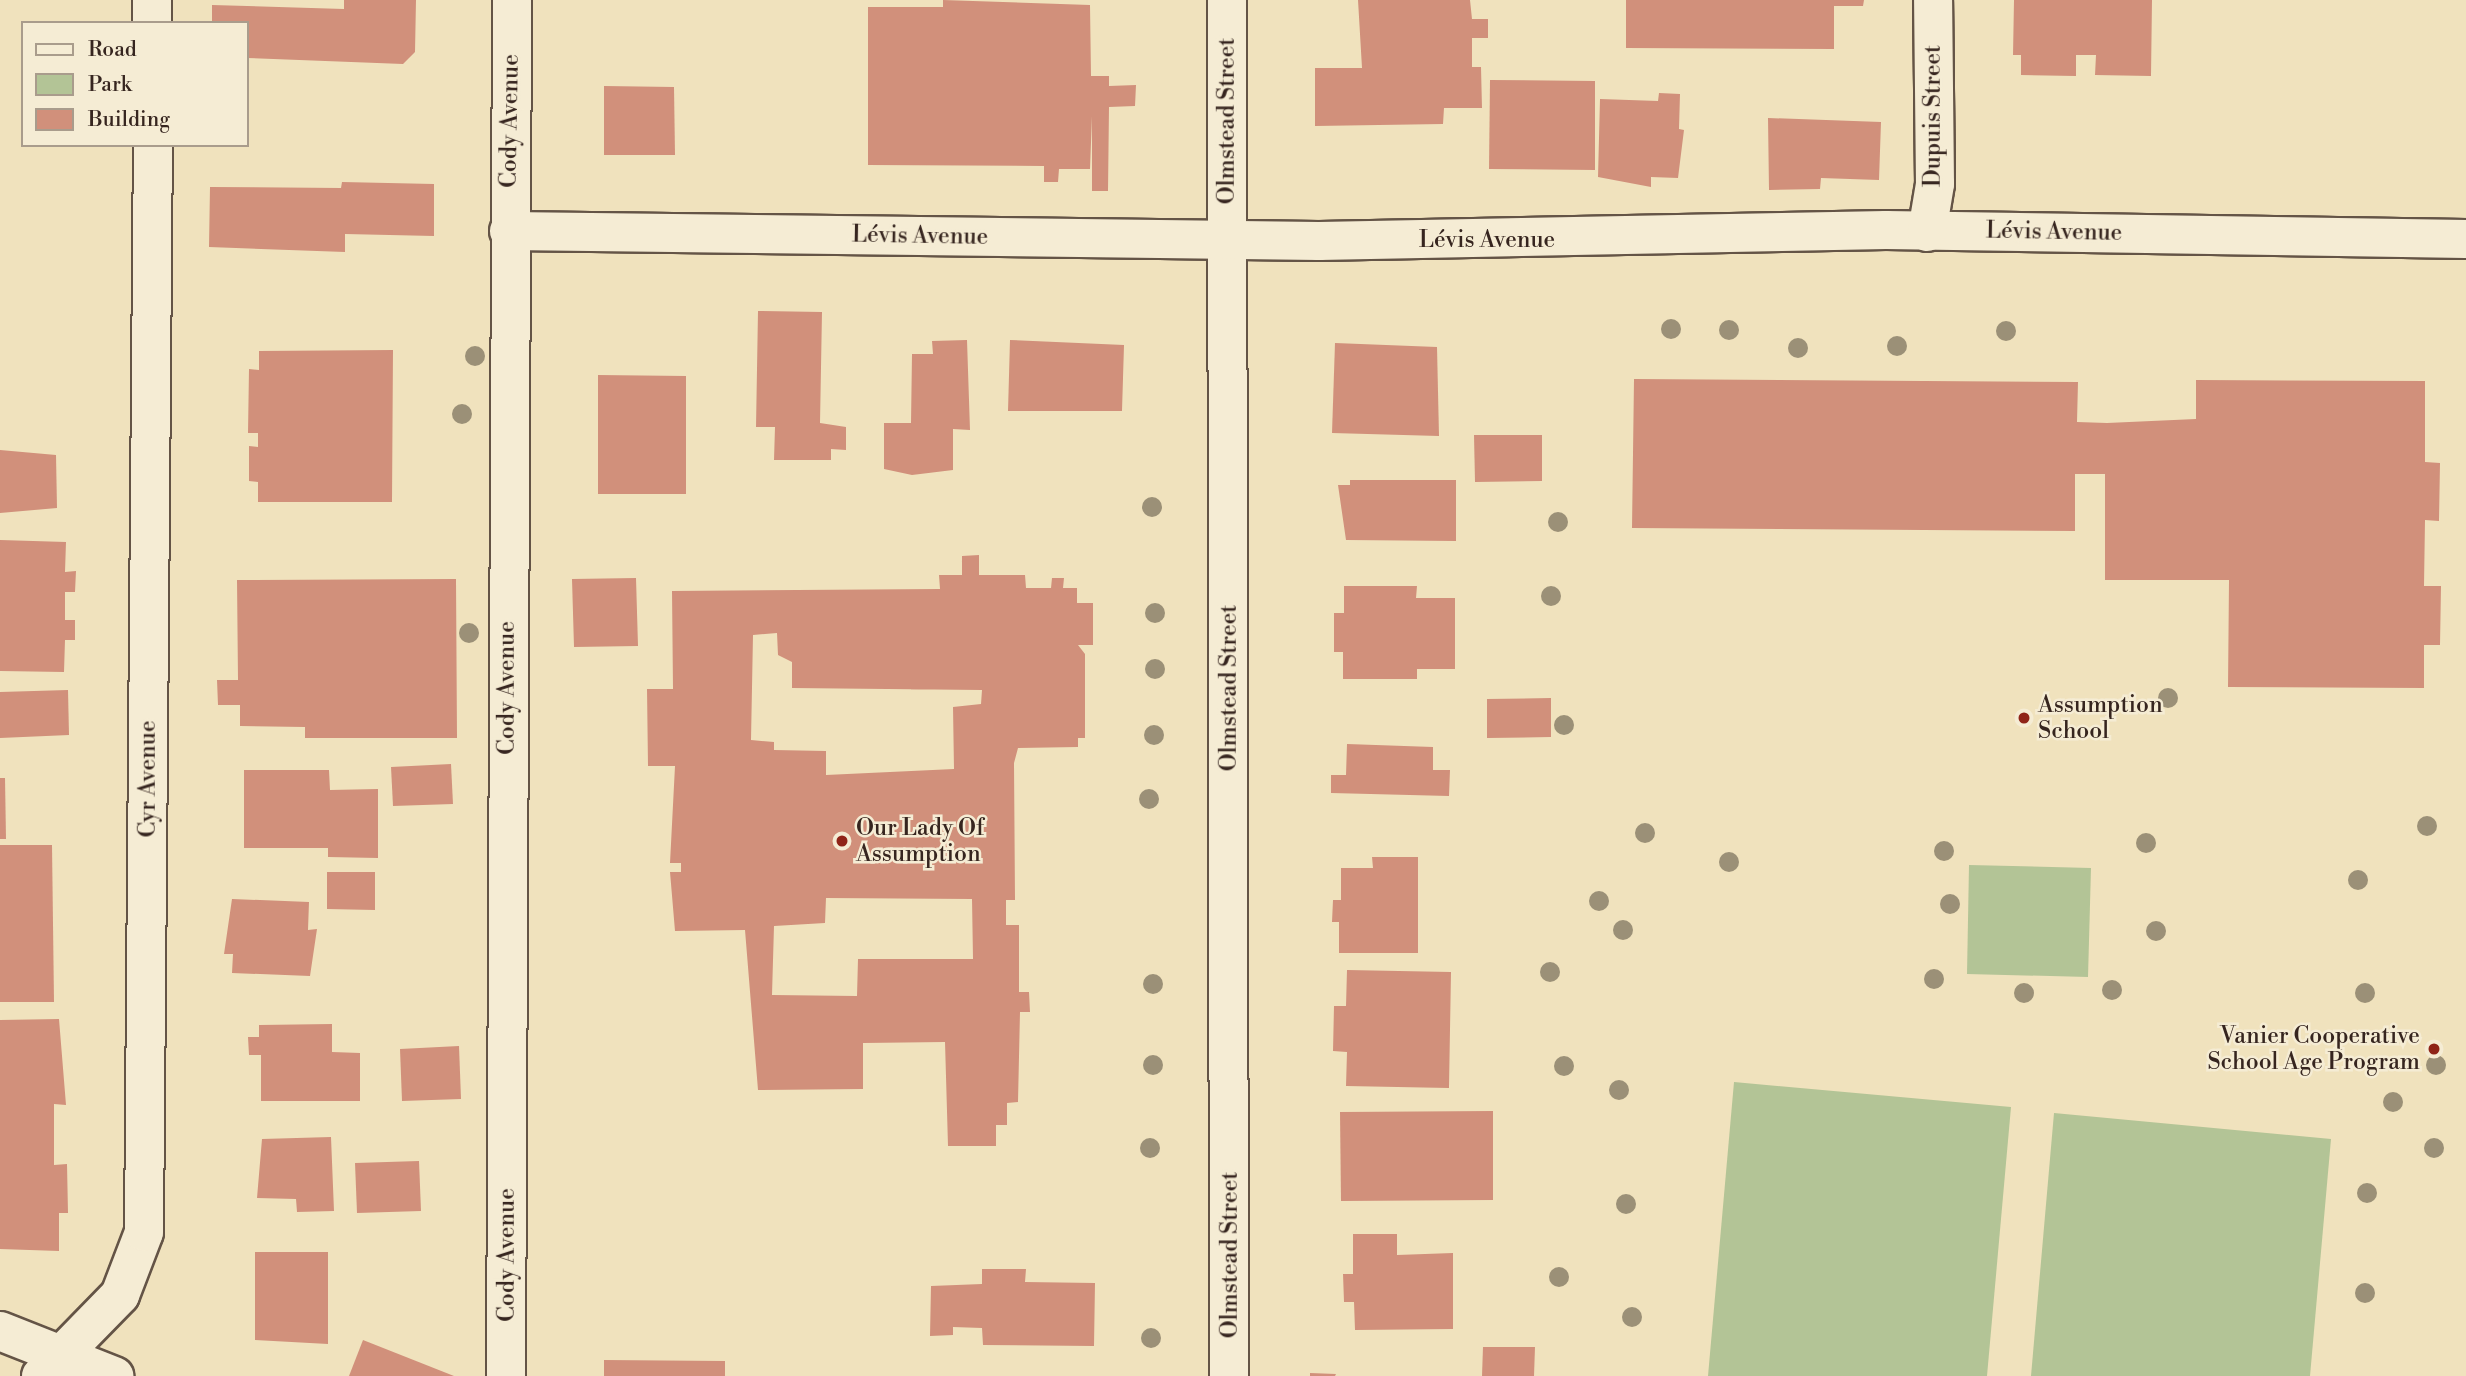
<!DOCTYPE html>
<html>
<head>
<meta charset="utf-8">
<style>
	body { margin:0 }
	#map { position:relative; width:2466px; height:1376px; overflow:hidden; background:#f0e2bd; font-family:"Libre Bodoni",serif }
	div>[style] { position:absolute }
	.green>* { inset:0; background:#b3c496 }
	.building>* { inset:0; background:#d1907b }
	.roads { filter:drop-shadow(2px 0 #645446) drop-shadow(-2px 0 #645446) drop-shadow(0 2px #645446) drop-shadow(0 -2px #645446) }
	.minor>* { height:38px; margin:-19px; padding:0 19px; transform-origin:19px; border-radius:19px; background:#f5ecd4 }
	.trees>* { width:20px; height:20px; margin:-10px; border-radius:50%; background:#9b9077 }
	.dots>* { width:19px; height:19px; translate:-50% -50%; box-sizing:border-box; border:4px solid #f5ecd4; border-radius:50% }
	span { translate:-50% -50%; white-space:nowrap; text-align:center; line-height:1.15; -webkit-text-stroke:5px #f5ecd4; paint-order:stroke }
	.street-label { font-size:23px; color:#36251f }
	.poi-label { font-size:23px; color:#36251f }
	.left { translate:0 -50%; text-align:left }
	.right { translate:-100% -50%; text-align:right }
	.legend { position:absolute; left:21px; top:21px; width:228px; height:126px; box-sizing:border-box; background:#f5ecd4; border:2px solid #a99c8c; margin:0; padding:9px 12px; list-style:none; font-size:21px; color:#36251f }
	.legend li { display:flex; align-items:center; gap:14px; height:35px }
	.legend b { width:35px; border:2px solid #a99c8c }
</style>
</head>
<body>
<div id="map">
	<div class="green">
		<div style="clip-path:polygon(1969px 865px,2091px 868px,2088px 977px,1967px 974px)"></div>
		<div style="clip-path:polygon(1734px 1082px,2011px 1107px,1987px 1376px,1708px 1376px)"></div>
		<div style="clip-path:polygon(2054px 1113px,2331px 1139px,2310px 1376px,2031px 1376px)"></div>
	</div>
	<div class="building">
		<div style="clip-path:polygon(344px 0,416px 0,415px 52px,403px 64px,247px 58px,247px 23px,212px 23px,212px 5px,344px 9px)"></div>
		<div style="clip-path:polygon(943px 0,1090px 5px,1091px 76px,1109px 76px,1109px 86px,1136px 85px,1135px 106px,1109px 107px,1108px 191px,1092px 191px,1092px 116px,1090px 169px,1059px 169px,1058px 182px,1044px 182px,1044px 166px,868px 165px,868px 7px,943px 7px)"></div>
		<div style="clip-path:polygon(1358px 0,1470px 0,1472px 19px,1488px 19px,1488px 38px,1472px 38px,1472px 67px,1481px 67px,1482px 108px,1444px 108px,1443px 124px,1315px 126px,1315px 68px,1362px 68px)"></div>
		<div style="clip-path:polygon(1626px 0,1864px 0,1863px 6px,1834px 6px,1834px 49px,1626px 48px)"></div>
		<div style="clip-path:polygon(2014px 0,2152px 0,2151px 76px,2095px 75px,2096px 55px,2076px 55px,2076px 76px,2021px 75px,2021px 55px,2013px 55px)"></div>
		<div style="clip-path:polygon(1490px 80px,1595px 81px,1595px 170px,1489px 169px)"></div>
		<div style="clip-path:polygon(604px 86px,674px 87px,675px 155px,604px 155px)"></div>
		<div style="clip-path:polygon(1659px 93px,1680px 94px,1679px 129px,1684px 130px,1678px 178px,1651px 177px,1651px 187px,1598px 177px,1600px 99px,1658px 101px)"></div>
		<div style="clip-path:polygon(1768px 118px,1881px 122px,1879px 180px,1821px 178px,1820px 189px,1769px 190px)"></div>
		<div style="clip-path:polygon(342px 182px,434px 184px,434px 236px,345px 234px,345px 252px,209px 247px,210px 187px,341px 188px)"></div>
		<div style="clip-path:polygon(758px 311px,822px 312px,820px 423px,846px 427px,846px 450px,831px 449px,831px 460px,774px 460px,775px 427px,756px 427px)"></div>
		<div style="clip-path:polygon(967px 340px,970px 430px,953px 429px,953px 470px,912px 475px,884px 469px,884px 423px,911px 423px,912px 354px,933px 354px,932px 341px)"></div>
		<div style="clip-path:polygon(1010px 340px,1124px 345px,1122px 411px,1008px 411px)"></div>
		<div style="clip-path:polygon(1335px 343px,1437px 347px,1439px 436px,1332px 433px)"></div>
		<div style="clip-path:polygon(393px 350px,392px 502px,258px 502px,258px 482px,249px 481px,249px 446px,258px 447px,258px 433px,248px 433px,249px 369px,259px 370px,259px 351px)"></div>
		<div style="clip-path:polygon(598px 375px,686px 376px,686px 494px,598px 494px)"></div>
		<div style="clip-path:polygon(1634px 379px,2078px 382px,2077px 422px,2107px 423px,2196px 419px,2196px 380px,2425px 381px,2425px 462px,2440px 463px,2439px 521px,2425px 520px,2424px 586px,2441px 586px,2440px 645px,2424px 645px,2424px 688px,2228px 687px,2229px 580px,2105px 580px,2105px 474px,2075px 474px,2075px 531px,1632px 528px)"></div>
		<div style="clip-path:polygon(1474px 435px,1542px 435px,1542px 481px,1475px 482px)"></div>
		<div style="clip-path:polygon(0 450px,56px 455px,57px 508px,0 513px)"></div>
		<div style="clip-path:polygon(1350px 480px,1456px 480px,1456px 541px,1346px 540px,1338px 485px,1350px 485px)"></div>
		<div style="clip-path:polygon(0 540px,66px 542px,65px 572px,76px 571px,75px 592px,65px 592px,65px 620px,75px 620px,75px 640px,65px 640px,64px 672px,0 671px)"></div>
		<div style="clip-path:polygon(evenodd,979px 555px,979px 575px,1025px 575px,1026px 588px,1051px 588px,1052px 578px,1064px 578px,1063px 588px,1077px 588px,1077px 603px,1093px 603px,1093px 645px,1078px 645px,1085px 654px,1085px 738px,1078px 738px,1078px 747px,1018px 748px,1014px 763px,1015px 900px,1006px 900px,1006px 925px,1019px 925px,1019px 992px,1029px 992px,1030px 1012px,1020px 1012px,1018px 1102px,1007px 1103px,1007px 1125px,996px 1125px,996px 1146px,948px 1146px,945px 1042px,863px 1043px,863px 1089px,758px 1090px,745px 930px,675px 931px,670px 872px,681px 872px,681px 863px,670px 863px,675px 766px,648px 766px,647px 689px,673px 689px,672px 591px,940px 589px,939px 575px,962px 575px,962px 556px,979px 555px,777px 633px,778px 655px,792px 662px,792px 688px,982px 690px,981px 704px,953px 707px,954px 769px,826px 775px,826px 751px,774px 750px,774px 742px,751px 740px,753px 635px,777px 633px,979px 555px,826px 898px,972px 899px,973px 959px,858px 959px,857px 996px,772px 995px,774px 926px,825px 923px,826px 898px)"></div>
		<div style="clip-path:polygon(636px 578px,638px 646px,574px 647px,572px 579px)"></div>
		<div style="clip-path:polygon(456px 579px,457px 738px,305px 738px,305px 727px,240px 726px,240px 705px,218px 705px,217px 680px,238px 680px,237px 580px)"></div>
		<div style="clip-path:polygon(1344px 586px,1417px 586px,1416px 598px,1455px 598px,1455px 669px,1417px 669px,1417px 679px,1343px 679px,1343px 652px,1334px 652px,1334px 613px,1344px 613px)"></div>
		<div style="clip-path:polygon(68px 690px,69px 735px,0 738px,0 692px)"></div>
		<div style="clip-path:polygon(1551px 698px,1551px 737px,1487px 738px,1487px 699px)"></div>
		<div style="clip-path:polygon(1347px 744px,1433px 747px,1433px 770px,1450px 770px,1449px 796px,1331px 793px,1331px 775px,1346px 775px)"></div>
		<div style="clip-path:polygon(451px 764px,453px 804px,393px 806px,391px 767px)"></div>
		<div style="clip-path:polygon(244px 770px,329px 770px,330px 790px,378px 789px,378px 858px,328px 857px,328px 848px,244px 848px)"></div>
		<div style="clip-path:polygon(0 778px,5px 778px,6px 839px,0 839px)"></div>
		<div style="clip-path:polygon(0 845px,52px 845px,54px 1002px,0 1002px)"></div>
		<div style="clip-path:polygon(1372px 857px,1418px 857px,1418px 953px,1339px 953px,1339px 922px,1332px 922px,1333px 900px,1341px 900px,1341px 868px,1373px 868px)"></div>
		<div style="clip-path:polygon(327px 872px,375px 872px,375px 910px,327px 909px)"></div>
		<div style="clip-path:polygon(232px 899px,309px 902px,308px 930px,317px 929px,310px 976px,232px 973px,233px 954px,224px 954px)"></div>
		<div style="clip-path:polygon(1347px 970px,1451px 972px,1449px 1088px,1346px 1086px,1347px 1052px,1333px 1051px,1334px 1006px,1346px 1006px)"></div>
		<div style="clip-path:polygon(59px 1019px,66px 1105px,54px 1104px,54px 1165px,67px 1164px,68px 1213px,59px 1213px,59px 1251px,0 1249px,0 1020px)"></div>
		<div style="clip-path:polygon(332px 1024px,332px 1052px,360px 1053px,360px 1101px,261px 1101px,261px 1055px,249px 1055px,248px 1037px,259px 1037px,259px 1025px)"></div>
		<div style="clip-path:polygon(459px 1046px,461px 1099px,402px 1101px,400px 1049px)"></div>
		<div style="clip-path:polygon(1493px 1111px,1493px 1200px,1341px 1201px,1340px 1112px)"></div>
		<div style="clip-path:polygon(331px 1137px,334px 1211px,297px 1212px,296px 1199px,257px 1198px,262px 1139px)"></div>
		<div style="clip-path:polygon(419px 1161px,421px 1211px,357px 1213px,355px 1163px)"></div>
		<div style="clip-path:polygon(1353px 1234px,1397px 1234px,1397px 1255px,1453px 1253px,1453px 1329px,1355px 1330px,1354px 1302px,1344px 1302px,1343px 1274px,1353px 1274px)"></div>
		<div style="clip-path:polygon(255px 1252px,328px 1252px,328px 1344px,255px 1340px)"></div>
		<div style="clip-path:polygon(982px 1269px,1026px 1269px,1025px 1282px,1095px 1283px,1094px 1346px,983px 1345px,982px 1328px,953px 1327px,953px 1335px,930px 1336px,931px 1286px,982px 1284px)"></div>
		<div style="clip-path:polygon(363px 1340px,454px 1376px,349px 1376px)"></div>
		<div style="clip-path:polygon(1483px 1347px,1535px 1347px,1534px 1376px,1482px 1376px)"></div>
		<div style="clip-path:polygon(604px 1360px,725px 1361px,725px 1376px,604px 1376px)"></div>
		<div style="clip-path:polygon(1310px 1373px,1336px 1374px,1335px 1376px,1310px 1376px)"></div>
	</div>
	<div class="roads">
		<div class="minor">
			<div style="left:152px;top:0;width:23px;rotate:90deg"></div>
			<div style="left:1227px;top:0;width:1376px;rotate:89.92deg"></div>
			<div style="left:509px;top:231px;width:810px;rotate:0.71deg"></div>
			<div style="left:1319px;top:241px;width:567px;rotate:-1.11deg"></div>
			<div style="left:1886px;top:230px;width:580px;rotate:0.89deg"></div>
			<div style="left:1927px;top:232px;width:49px;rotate:-80.5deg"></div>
			<div style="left:1935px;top:184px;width:184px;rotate:-90.6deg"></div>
			<div style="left:0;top:1331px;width:123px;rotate:21.5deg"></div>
			<div style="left:41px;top:1376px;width:113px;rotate:-45.7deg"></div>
			<div style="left:120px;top:1295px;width:67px;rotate:-69.1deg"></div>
			<div style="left:144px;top:1232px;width:1087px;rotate:-89.53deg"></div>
			<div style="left:506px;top:1376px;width:1376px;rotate:-89.75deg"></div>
		</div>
	</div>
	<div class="trees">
		<div style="left:1671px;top:329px"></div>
		<div style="left:1729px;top:330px"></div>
		<div style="left:2006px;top:331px"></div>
		<div style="left:1897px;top:346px"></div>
		<div style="left:1798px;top:348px"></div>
		<div style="left:475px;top:356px"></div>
		<div style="left:462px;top:414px"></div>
		<div style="left:1152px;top:507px"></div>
		<div style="left:1558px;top:522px"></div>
		<div style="left:1551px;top:596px"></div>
		<div style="left:1155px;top:613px"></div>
		<div style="left:469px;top:633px"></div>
		<div style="left:1155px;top:669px"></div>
		<div style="left:2168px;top:698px"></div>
		<div style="left:1564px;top:725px"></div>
		<div style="left:1154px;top:735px"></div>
		<div style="left:1149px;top:799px"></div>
		<div style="left:2427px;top:826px"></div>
		<div style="left:1645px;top:833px"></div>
		<div style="left:2146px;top:843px"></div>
		<div style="left:1944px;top:851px"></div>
		<div style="left:1729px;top:862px"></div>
		<div style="left:2358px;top:880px"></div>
		<div style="left:1599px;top:901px"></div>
		<div style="left:1950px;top:904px"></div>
		<div style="left:1623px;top:930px"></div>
		<div style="left:2156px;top:931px"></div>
		<div style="left:1550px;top:972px"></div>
		<div style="left:1934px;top:979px"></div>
		<div style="left:1153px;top:984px"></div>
		<div style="left:2112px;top:990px"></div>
		<div style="left:2024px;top:993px"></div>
		<div style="left:2365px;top:993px"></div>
		<div style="left:1153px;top:1065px"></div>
		<div style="left:2436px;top:1065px"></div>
		<div style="left:1564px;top:1066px"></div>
		<div style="left:1619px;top:1090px"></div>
		<div style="left:2393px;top:1102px"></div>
		<div style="left:1150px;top:1148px"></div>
		<div style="left:2434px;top:1148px"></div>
		<div style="left:2367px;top:1193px"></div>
		<div style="left:1626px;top:1204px"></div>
		<div style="left:1559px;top:1277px"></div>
		<div style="left:2365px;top:1293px"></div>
		<div style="left:1632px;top:1317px"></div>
		<div style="left:1151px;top:1338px"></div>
	</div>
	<div class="dots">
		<div style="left:2024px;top:718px;background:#8f2418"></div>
		<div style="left:842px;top:841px;background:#8f2418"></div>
		<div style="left:2434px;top:1049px;background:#8f2418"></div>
	</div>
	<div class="street-label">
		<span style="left:1933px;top:116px;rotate:-90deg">Dupuis Street</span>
		<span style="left:510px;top:121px;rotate:-89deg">Cody Avenue</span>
		<span style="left:1227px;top:121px;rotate:-90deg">Olmstead Street</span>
		<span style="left:2054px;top:232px;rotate:1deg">Lévis Avenue</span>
		<span style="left:920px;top:236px;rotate:1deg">Lévis Avenue</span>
		<span style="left:1487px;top:240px">Lévis Avenue</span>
		<span style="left:507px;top:688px;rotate:-90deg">Cody Avenue</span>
		<span style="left:1229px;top:688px;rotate:-90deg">Olmstead Street</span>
		<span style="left:148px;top:779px;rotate:-90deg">Cyr Avenue</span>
		<span style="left:507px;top:1255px;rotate:-90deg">Cody Avenue</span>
		<span style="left:1230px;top:1255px;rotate:-90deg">Olmstead Street</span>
	</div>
	<div class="poi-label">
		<span class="left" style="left:2038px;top:718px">Assumption<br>School</span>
		<span class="left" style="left:856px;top:841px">Our Lady Of<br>Assumption</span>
		<span class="right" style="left:2420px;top:1049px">Vanier Cooperative<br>School Age Program</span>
	</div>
	<ul class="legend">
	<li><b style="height:9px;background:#f5ecd4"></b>Road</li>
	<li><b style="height:19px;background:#b3c496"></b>Park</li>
	<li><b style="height:19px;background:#d1907b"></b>Building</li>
	</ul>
</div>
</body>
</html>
